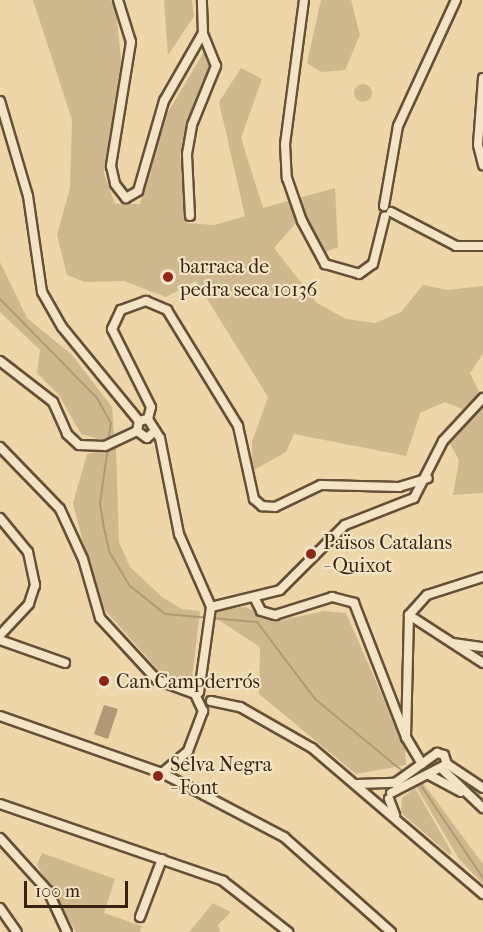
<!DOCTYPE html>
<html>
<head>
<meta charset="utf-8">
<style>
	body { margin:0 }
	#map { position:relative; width:483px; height:932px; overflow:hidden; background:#edd6a7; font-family:"IM FELL French Canon",serif }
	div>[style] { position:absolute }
	.green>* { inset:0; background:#ceb88d }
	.round { border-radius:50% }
	.water>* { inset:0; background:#b09974 }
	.stream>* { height:2px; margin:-1px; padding:0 1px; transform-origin:1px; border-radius:1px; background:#b09974 }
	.roads { filter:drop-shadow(2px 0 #665036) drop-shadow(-2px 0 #665036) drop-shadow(0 2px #665036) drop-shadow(0 -2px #665036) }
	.street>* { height:8px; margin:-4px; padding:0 4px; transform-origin:4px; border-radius:4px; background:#f3e4c6 }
	.dots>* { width:16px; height:16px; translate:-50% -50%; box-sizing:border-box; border:3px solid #f3e4c6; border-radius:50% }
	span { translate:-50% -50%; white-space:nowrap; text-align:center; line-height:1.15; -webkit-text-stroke:4.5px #f3e4c6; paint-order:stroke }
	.poi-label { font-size:20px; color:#392310 }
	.left { translate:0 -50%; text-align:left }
	.scale { position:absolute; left:24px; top:881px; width:104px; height:27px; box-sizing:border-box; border:3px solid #392310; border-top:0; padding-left:8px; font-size:18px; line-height:21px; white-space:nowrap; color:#392310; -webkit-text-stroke:4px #f3e4c6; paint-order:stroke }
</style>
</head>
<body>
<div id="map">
	<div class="green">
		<div style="clip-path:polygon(33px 0,111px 0,116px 11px,122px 68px,104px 173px,115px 204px,140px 204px,165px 117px,207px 47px,210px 64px,180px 155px,186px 223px,215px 225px,245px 216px,219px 102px,241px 68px,262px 79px,241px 138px,263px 208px,335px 188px,338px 247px,326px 252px,311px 228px,295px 224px,274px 248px,317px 303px,346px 319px,375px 323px,401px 312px,423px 285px,447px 290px,483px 286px,483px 354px,470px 373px,480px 394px,465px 410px,445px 402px,420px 413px,406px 456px,294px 434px,286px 452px,252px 471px,252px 442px,268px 397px,196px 281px,166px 297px,124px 281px,85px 282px,67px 275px,57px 235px,70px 188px,72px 120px)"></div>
		<div style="clip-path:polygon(164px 0,192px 0,194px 16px,168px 55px)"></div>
		<div style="clip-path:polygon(321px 0,351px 0,360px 35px,345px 70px,321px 72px,307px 63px)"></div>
		<div class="round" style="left:354px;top:84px;width:18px;height:18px"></div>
		<div style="clip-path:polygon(0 262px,27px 318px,72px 355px,112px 407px,114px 434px,103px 440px,81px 434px,59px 395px,37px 373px,40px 350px,0 312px)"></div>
		<div style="clip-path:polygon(483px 406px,483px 493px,453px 495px,459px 460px,450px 444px)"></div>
		<div style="clip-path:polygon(116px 448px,119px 542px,130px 567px,162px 597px,182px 609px,200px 611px,192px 679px,175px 679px,158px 670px,104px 609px,95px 589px,73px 503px,87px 454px)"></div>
		<div style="clip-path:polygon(246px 607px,277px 621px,324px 611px,346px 613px,405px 748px,406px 765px,356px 774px,259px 694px,260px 647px,214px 617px,219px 609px)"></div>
		<div style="clip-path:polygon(423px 783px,483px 864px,483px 884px,459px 859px,416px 786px)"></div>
		<div style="clip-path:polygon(415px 788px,452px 853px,450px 855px,401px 813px,402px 798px)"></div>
		<div style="clip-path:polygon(42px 853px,115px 879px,104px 913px,142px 926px,140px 932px,76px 932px,37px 865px)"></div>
		<div style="clip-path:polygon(213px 903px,231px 912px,218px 925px,220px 932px,189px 932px)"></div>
	</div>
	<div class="water">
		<div style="clip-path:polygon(104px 705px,118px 709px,108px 739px,94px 734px)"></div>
	</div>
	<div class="stream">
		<div style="left:0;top:299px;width:139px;rotate:45.6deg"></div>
		<div style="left:97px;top:398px;width:29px;rotate:61deg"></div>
		<div style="left:111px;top:423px;width:18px;rotate:99deg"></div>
		<div style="left:108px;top:447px;width:57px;rotate:98.1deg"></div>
		<div style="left:100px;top:503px;width:25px;rotate:81deg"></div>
		<div style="left:104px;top:528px;width:26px;rotate:77deg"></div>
		<div style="left:110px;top:553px;width:39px;rotate:59deg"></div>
		<div style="left:130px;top:586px;width:45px;rotate:38.7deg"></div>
		<div style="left:165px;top:614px;width:92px;rotate:5deg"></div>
		<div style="left:257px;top:622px;width:96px;rotate:53deg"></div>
		<div style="left:315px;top:699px;width:118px;rotate:39.5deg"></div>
		<div style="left:422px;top:787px;width:110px;rotate:56.2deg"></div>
	</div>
	<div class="roads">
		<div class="street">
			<div style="left:118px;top:0;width:44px;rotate:72.8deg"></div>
			<div style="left:131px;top:42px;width:126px;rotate:99.2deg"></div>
			<div style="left:111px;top:166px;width:18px;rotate:77deg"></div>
			<div style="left:115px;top:184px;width:18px;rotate:52deg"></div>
			<div style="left:126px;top:198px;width:14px;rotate:-30deg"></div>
			<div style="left:138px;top:191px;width:94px;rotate:-73.9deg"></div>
			<div style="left:164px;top:101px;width:78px;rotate:-60.2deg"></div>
			<div style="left:203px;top:33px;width:33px;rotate:-92deg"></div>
			<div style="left:304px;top:0;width:145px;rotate:97.5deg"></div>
			<div style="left:285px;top:144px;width:34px;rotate:87deg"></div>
			<div style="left:287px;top:178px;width:46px;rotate:70.8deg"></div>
			<div style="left:302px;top:221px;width:49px;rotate:61.9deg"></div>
			<div style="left:325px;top:264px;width:35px;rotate:16deg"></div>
			<div style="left:359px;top:274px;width:17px;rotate:-36deg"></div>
			<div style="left:373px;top:264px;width:49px;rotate:-76deg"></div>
			<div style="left:483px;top:78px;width:67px;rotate:94.3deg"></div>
			<div style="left:478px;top:145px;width:21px;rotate:76deg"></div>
			<div style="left:0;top:101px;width:99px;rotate:73.6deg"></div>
			<div style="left:28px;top:196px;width:97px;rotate:81.7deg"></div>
			<div style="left:42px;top:292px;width:40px;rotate:60.3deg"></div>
			<div style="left:62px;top:327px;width:122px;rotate:50.7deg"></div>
			<div style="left:384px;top:206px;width:81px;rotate:-80.1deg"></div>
			<div style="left:398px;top:126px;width:139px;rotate:-65.3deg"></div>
			<div style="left:391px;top:212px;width:73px;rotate:27.6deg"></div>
			<div style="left:456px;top:246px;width:27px"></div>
			<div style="left:190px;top:216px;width:62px;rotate:-92.8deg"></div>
			<div style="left:187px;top:154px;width:29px;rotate:-80deg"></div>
			<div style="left:192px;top:125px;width:64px;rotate:-67.9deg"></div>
			<div style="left:216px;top:66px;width:35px;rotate:-112deg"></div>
			<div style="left:0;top:361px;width:67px;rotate:37.7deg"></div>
			<div style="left:53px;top:402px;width:35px;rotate:66deg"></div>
			<div style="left:67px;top:434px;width:16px;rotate:43deg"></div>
			<div style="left:79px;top:445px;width:26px;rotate:2deg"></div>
			<div style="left:105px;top:446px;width:35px;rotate:-25deg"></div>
			<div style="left:148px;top:419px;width:12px;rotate:-76deg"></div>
			<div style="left:151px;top:407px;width:87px;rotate:-116.6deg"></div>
			<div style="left:112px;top:329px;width:21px;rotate:-65deg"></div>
			<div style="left:121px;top:310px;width:27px;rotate:-20deg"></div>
			<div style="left:146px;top:301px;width:23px;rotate:23deg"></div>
			<div style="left:167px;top:310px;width:136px;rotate:58.5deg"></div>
			<div style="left:238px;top:426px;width:75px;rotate:77.6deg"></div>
			<div style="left:254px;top:499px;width:11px;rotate:41deg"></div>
			<div style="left:262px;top:506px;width:13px;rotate:4deg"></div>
			<div style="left:275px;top:507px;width:51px;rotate:-25.6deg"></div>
			<div style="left:321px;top:485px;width:78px;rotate:1.5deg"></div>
			<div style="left:399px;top:487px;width:30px;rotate:-17deg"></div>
			<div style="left:137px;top:431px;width:10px;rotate:-79deg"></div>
			<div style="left:139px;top:421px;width:9px;rotate:-13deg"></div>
			<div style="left:148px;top:419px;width:22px;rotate:58deg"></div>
			<div style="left:160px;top:438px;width:98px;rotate:78.8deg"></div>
			<div style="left:179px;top:534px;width:80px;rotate:66.3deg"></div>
			<div style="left:211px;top:607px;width:86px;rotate:98deg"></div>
			<div style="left:137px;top:431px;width:12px;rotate:35deg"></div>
			<div style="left:147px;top:438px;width:11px;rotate:-41deg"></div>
			<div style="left:0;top:447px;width:86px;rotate:45.9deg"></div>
			<div style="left:60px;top:509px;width:55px;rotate:65.3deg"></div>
			<div style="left:83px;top:559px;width:61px;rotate:73.9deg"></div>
			<div style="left:100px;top:618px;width:84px;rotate:47.4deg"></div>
			<div style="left:157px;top:680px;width:40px;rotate:20.2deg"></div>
			<div style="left:0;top:518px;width:44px;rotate:50.5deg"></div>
			<div style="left:28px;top:552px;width:34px;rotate:78deg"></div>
			<div style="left:35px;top:585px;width:20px;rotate:108deg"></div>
			<div style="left:29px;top:604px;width:42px;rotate:133.1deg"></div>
			<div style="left:255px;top:599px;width:13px;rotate:63deg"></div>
			<div style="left:261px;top:611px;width:15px;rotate:16deg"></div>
			<div style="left:275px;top:615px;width:60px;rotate:-17.5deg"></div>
			<div style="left:332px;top:597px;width:23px;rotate:15deg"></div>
			<div style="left:354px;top:603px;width:144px;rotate:68.8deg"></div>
			<div style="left:211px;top:607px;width:71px;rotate:-13.8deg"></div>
			<div style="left:280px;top:590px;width:92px;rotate:-45deg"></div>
			<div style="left:345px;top:525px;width:74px;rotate:-21.4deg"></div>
			<div style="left:414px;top:498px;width:64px;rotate:-63deg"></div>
			<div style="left:443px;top:441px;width:59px;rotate:-47.1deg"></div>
			<div style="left:409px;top:615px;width:88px;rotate:33deg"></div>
			<div style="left:0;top:640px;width:69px;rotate:19.5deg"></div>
			<div style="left:453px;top:643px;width:30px;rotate:8deg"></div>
			<div style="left:195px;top:694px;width:19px;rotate:65deg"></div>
			<div style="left:211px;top:701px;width:30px;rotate:12deg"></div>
			<div style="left:240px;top:707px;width:83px;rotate:29.7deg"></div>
			<div style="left:312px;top:748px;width:225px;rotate:40.5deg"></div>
			<div style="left:0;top:716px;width:172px;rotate:19.4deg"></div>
			<div style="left:162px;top:773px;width:138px;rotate:27.7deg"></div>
			<div style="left:284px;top:837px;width:143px;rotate:41.6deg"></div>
			<div style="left:422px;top:764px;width:31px;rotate:-121deg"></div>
			<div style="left:406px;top:737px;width:122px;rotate:-88.6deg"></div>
			<div style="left:409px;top:615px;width:27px;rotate:-48deg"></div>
			<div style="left:427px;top:595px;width:59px;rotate:-17.8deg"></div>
			<div style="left:447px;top:764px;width:43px;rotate:33.7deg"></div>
			<div style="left:442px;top:769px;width:57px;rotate:43.6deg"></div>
			<div style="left:162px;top:773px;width:34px;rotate:-40deg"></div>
			<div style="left:188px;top:751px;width:43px;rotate:-69.4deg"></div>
			<div style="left:429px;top:775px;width:36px;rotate:28deg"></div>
			<div style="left:357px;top:784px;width:38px;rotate:-2deg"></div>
			<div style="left:395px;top:783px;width:52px;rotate:-35.5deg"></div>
			<div style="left:437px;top:753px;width:7px;rotate:16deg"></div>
			<div style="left:444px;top:755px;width:9px;rotate:72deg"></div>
			<div style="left:391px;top:793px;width:63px;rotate:-27.4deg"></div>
			<div style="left:389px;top:799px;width:17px;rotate:69deg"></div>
			<div style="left:0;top:804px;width:236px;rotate:19deg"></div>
			<div style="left:223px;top:881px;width:83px;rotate:38.1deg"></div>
			<div style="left:0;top:838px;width:72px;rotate:47.8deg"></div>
			<div style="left:48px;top:891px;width:45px;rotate:65.1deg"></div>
			<div style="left:0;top:908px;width:29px;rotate:55deg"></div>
			<div style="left:140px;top:917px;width:62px;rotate:-69.2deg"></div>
		</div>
	</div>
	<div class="dots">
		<div style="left:168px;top:277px;background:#8f2418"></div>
		<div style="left:311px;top:554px;background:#8f2418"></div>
		<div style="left:104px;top:681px;background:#8f2418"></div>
		<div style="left:158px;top:776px;background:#8f2418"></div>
	</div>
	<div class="poi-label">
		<span class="left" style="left:180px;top:278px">barraca de<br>pedra seca 10136</span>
		<span class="left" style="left:323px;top:554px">Països Catalans<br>- Quixot</span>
		<span class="left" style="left:116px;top:681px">Can Campderrós</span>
		<span class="left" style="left:170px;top:776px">Selva Negra<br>- Font</span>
	</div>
	<div class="scale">100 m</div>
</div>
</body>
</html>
